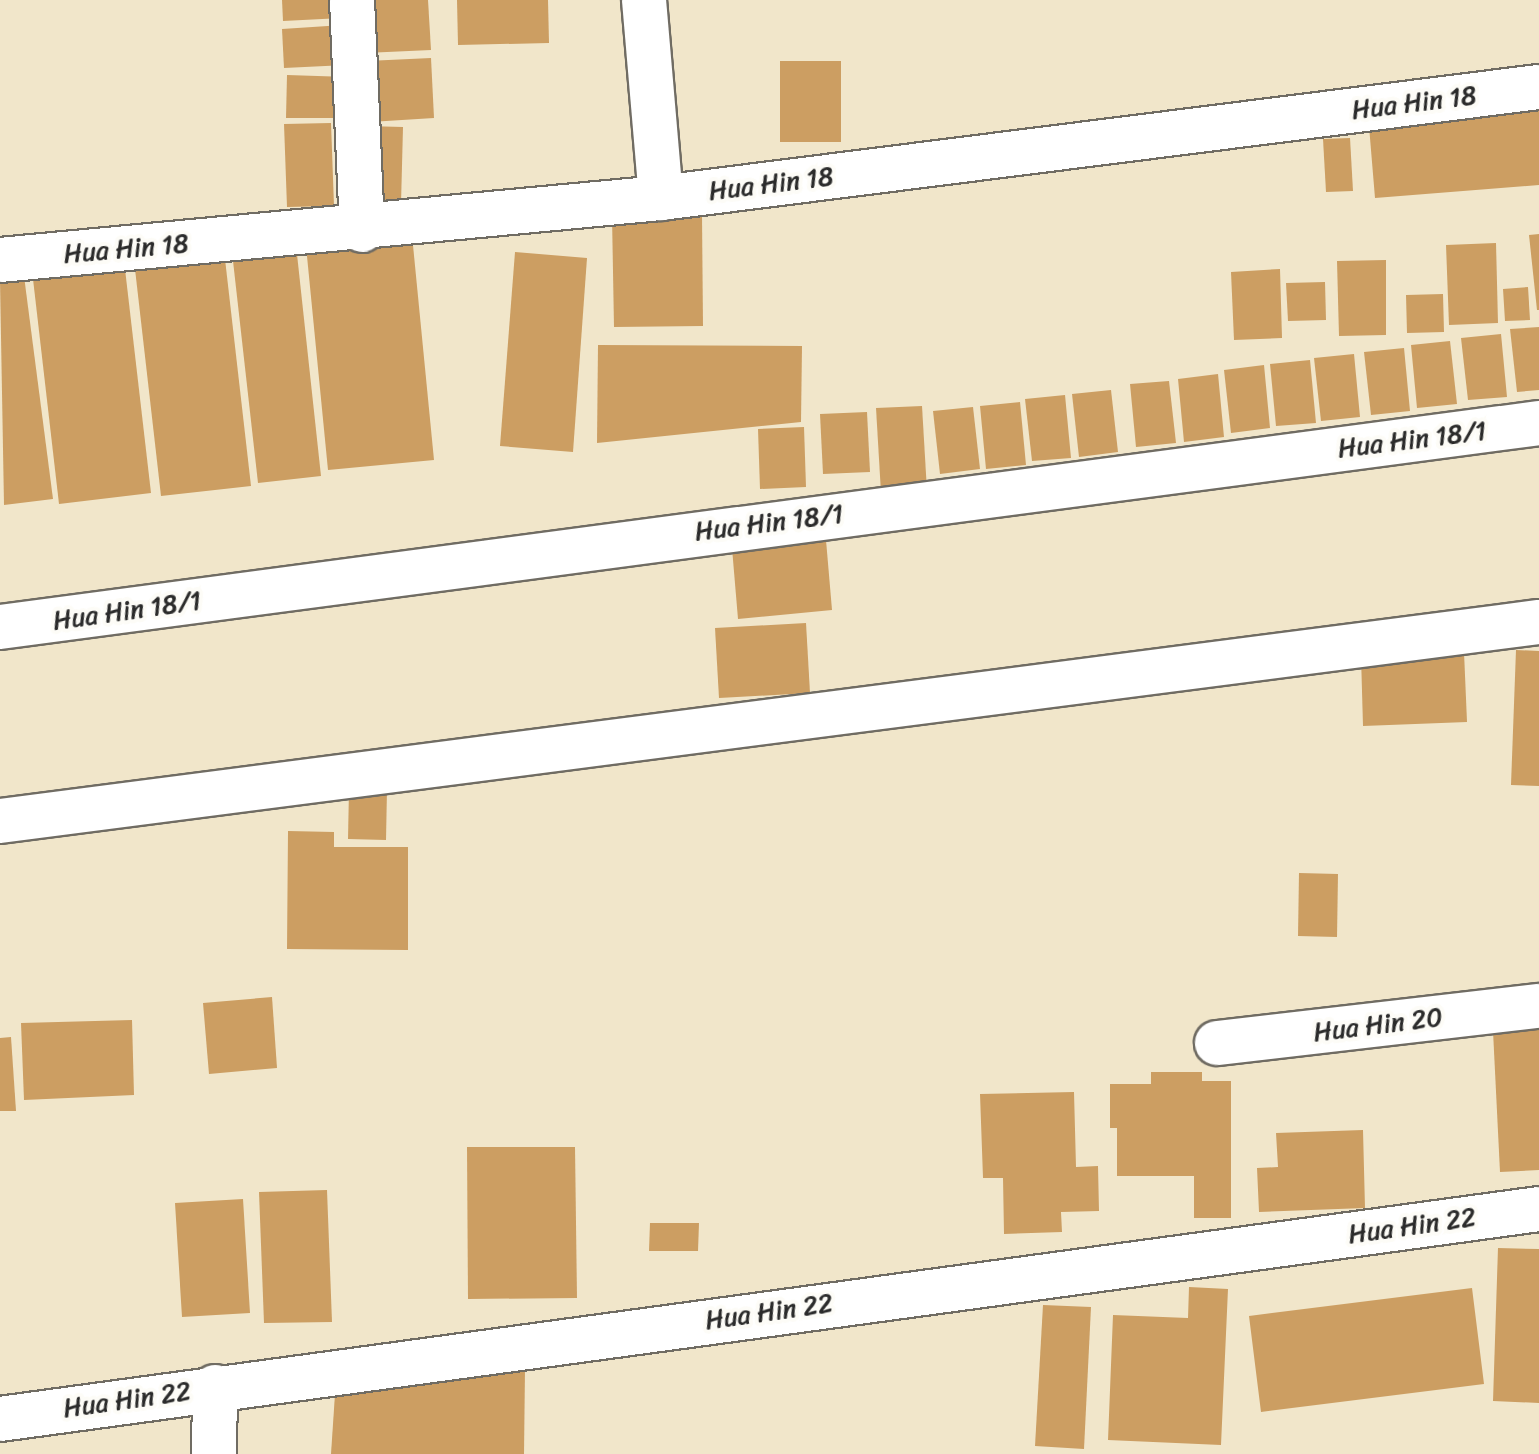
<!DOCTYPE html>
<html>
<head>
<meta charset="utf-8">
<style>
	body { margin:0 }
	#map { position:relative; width:1539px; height:1454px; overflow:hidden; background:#f1e6ca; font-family:Sriracha,sans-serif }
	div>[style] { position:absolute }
	.building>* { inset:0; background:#cc9e62 }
	.roads { filter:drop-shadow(2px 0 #706c63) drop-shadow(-2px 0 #706c63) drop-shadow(0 2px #706c63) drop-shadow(0 -2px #706c63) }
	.minor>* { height:44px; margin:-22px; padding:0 22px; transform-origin:22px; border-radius:22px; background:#fff }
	span { translate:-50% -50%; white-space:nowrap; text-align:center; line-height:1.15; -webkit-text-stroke:8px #fdfcf7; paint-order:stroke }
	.street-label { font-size:26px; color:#2b2b2b }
</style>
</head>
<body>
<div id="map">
	<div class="building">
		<div style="clip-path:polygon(282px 0,342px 0,342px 18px,283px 21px)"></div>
		<div style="clip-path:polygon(363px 0,428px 0,431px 50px,365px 53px)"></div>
		<div style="clip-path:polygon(457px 0,548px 0,549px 43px,458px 45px)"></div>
		<div style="clip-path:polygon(343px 25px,346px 65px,284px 68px,282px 29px)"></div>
		<div style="clip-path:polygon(431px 58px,434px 118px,370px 122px,367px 61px)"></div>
		<div style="clip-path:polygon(780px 61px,841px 61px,841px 142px,780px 142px)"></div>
		<div style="clip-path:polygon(287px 75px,348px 77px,347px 118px,286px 118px)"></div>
		<div style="clip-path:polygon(1539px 100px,1539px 185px,1375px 198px,1368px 114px)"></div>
		<div style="clip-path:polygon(331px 123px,334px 206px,287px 207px,284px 124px)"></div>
		<div style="clip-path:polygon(366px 126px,403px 127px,401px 204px,364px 203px)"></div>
		<div style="clip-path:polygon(1350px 138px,1353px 191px,1326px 192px,1323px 139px)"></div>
		<div style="clip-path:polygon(702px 215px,703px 326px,614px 327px,612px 216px)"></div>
		<div style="clip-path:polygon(1539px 234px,1539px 310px,1537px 310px,1529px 235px)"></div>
		<div style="clip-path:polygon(412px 235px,434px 460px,328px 470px,306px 246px)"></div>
		<div style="clip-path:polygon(1496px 243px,1498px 323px,1449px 325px,1446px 245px)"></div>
		<div style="clip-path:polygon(296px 245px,321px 476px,258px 483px,232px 252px)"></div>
		<div style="clip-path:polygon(515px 252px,587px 258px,573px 452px,500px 446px)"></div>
		<div style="clip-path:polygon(225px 259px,251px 486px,161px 496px,135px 269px)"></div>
		<div style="clip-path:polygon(1386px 260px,1386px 335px,1339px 336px,1337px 261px)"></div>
		<div style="clip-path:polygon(125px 269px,151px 493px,59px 504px,33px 279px)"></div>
		<div style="clip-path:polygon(1280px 269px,1282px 338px,1234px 340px,1231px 272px)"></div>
		<div style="clip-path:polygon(24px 276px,53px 499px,4px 505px,0 280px)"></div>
		<div style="clip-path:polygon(1325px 282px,1326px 320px,1288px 321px,1286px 283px)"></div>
		<div style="clip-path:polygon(1528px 287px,1530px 320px,1505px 321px,1503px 289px)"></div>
		<div style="clip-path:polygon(1443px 294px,1444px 332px,1407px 333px,1406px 295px)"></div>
		<div style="clip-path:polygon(1539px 327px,1539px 390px,1517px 392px,1510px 329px)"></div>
		<div style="clip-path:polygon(1501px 334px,1507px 397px,1468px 400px,1461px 338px)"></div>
		<div style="clip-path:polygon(1450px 341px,1457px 404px,1417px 408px,1411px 345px)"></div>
		<div style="clip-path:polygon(598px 345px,802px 346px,801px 422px,597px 443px)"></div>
		<div style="clip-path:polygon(1404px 348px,1410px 411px,1371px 415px,1364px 352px)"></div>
		<div style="clip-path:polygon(1354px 354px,1360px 417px,1321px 421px,1314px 358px)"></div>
		<div style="clip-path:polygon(1310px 360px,1316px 423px,1276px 426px,1270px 364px)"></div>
		<div style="clip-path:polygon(1264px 365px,1270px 428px,1231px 433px,1224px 370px)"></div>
		<div style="clip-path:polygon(1218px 374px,1224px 437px,1184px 442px,1178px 379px)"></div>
		<div style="clip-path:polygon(1169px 381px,1176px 443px,1136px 447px,1130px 384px)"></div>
		<div style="clip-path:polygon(1111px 390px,1118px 452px,1079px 457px,1072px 394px)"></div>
		<div style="clip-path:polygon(1065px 395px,1071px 458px,1032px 461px,1025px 399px)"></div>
		<div style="clip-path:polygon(1020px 402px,1026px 465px,986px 469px,980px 406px)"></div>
		<div style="clip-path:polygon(922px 406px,927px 491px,881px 493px,876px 408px)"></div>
		<div style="clip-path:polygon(973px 407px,980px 469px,940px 474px,933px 411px)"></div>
		<div style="clip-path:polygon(867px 412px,870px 472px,823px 474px,820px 414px)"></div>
		<div style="clip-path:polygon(804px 427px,806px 487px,760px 489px,758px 429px)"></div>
		<div style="clip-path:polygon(826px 540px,832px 610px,738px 619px,732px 548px)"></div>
		<div style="clip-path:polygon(806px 623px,810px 693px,719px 698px,715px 628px)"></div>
		<div style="clip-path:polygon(1516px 650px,1539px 651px,1539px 786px,1511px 785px)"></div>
		<div style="clip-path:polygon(1464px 652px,1467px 722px,1363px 726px,1361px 656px)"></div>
		<div style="clip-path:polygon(349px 789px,387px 789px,386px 840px,348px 839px)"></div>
		<div style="clip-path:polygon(288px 831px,334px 832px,334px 847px,408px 847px,408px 950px,287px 949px)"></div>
		<div style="clip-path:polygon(1299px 873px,1338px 874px,1337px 937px,1298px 936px)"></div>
		<div style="clip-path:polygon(272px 997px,277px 1068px,209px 1074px,203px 1003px)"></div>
		<div style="clip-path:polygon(132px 1020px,134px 1095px,24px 1100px,21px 1023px)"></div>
		<div style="clip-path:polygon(1539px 1028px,1539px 1170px,1500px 1172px,1493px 1031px)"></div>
		<div style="clip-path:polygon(11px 1037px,16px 1111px,0 1111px,0 1038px)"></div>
		<div style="clip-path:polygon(1151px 1072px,1202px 1072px,1202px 1081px,1231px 1081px,1231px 1218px,1194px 1218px,1194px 1176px,1117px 1176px,1117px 1128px,1110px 1128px,1110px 1084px,1151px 1084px)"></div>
		<div style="clip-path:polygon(1074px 1092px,1076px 1167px,1098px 1166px,1099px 1211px,1061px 1212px,1062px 1232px,1004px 1234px,1003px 1178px,983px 1178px,980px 1094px)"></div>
		<div style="clip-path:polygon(1363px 1130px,1365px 1208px,1259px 1212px,1257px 1168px,1278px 1167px,1276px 1133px)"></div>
		<div style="clip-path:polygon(467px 1147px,575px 1147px,577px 1298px,468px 1299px)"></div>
		<div style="clip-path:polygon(327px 1190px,332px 1322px,264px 1323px,259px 1192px)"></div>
		<div style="clip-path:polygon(243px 1199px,250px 1313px,182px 1317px,175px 1203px)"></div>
		<div style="clip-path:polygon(650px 1223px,699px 1223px,698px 1251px,649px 1251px)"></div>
		<div style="clip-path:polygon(1498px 1248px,1539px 1249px,1539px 1403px,1493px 1401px)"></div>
		<div style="clip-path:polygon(1189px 1287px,1228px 1289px,1221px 1445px,1108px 1440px,1113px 1315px,1188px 1318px)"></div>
		<div style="clip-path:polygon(1472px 1288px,1484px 1384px,1261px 1412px,1249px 1316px)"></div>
		<div style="clip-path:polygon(1043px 1305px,1091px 1307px,1084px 1449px,1035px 1446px)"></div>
		<div style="clip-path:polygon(525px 1369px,524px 1454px,331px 1454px,335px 1394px)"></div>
	</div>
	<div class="roads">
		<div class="minor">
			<div style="left:352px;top:0;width:230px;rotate:87.5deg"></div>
			<div style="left:644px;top:0;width:199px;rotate:85.1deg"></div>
			<div style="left:0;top:260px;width:664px;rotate:-5.36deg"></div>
			<div style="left:661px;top:198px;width:885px;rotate:-7.21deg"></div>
			<div style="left:0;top:627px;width:1552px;rotate:-7.55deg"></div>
			<div style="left:0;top:821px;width:1552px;rotate:-7.37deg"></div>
			<div style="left:1217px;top:1043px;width:324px;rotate:-6.6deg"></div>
			<div style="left:0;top:1419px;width:1553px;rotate:-7.77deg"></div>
			<div style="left:214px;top:1454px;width:67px;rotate:-89.1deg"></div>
		</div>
	</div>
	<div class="street-label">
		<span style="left:1414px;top:103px;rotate:-7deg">Hua Hin 18</span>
		<span style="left:771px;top:184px;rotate:-7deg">Hua Hin 18</span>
		<span style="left:126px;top:249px;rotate:-5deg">Hua Hin 18</span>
		<span style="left:1412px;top:440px;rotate:-7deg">Hua Hin 18/1</span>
		<span style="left:769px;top:523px;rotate:-7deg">Hua Hin 18/1</span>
		<span style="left:127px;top:611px;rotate:-8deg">Hua Hin 18/1</span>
		<span style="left:1378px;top:1025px;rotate:-7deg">Hua Hin 20</span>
		<span style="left:1412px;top:1226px;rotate:-8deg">Hua Hin 22</span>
		<span style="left:769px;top:1312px;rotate:-8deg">Hua Hin 22</span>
		<span style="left:127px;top:1400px;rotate:-8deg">Hua Hin 22</span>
	</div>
</div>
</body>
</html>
